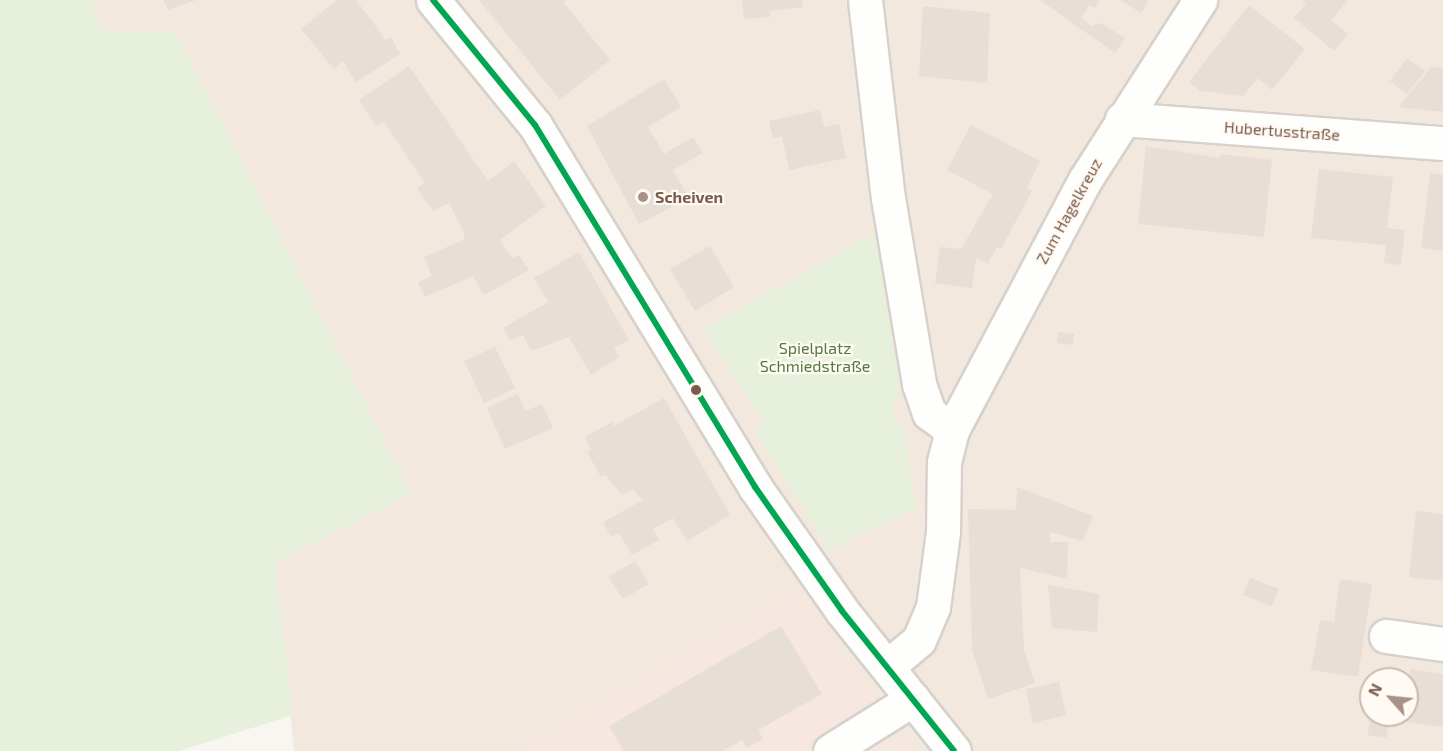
<!DOCTYPE html>
<html>
<head>
<meta charset="utf-8">
<style>
	body { margin:0 }
	#map { position:relative; width:1443px; height:751px; overflow:hidden; background:#f9f5f0; font-family:"Exo 2",sans-serif }
	div>[style] { position:absolute }
	.residential>* { inset:0; background:#f2e8de }
	.commercial>* { inset:0; background:#f6e8e1 }
	.green>* { inset:0; background:#e7f0db }
	.building>* { inset:0; background:#e6ded7 }
	.roads { filter:drop-shadow(2px 0 #d7d1cb) drop-shadow(-2px 0 #d7d1cb) drop-shadow(0 2px #d7d1cb) drop-shadow(0 -2px #d7d1cb) }
	.minor>* { height:33px; margin:-16.5px; padding:0 16.5px; transform-origin:16.5px; border-radius:16.5px; background:#fefefd }
	.bus-1>* { height:6px; margin:-3px; padding:0 3px; transform-origin:3px; border-radius:3px; background:#00a651 }
	.dots>* { width:16px; height:16px; translate:-50% -50%; box-sizing:border-box; border:3px solid #fffaf3; border-radius:50% }
	span { translate:-50% -50%; white-space:nowrap; text-align:center; line-height:1.15; -webkit-text-stroke:4.5px #fffaf3; paint-order:stroke }
	.street-label { font-size:16px; color:#7a5c4d }
	.poi-label { font-size:16px; color:#7a5c4d; font-weight:700 }
	.left { translate:0 -50%; text-align:left }
	.park-label { font-size:16px; color:#537a41 }
	.north { position:absolute; left:1359px; top:667px; width:60px; height:60px; box-sizing:border-box; background:#fffaf3; border:2px solid #cabbb1; border-radius:50%; rotate:297deg; font-size:16px; font-weight:700; line-height:24px; text-align:center; color:#7a5c4d }
	.north::after { content:''; display:block; margin:auto; width:21px; height:27px; background:#a69286; clip-path:polygon(50% 0,100% 100%,50% 72%,0 100%) }
</style>
</head>
<body>
<div id="map">
	<div class="residential">
		<div style="clip-path:polygon(evenodd,92px 0,1443px 0,1443px 751px,294px 751px,275px 563px,412px 493px,100px 31px,92px 0,1371px 679px,1407px 679px,1407px 715px,1371px 715px,1371px 679px)"></div>
	</div>
	<div class="commercial">
		<div style="clip-path:polygon(792px 592px,916px 751px,521px 751px)"></div>
	</div>
	<div class="green">
		<div style="clip-path:polygon(0 0,92px 0,100px 31px,175px 31px,412px 494px,275px 563px,293px 715px,179px 751px,0 751px)"></div>
		<div style="clip-path:polygon(875px 233px,899px 386px,899px 396px,892px 401px,895px 423px,903px 423px,916px 508px,829px 550px,755px 430px,763px 423px,704px 328px)"></div>
	</div>
	<div class="building">
		<div style="clip-path:polygon(163px 0,196px 0,168px 10px)"></div>
		<div style="clip-path:polygon(337px 0,356px 0,386px 40px,391px 37px,400px 54px,356px 82px,343px 61px,334px 69px,301px 29px)"></div>
		<div style="clip-path:polygon(479px 0,566px 0,563px 2px,610px 60px,560px 100px)"></div>
		<div style="clip-path:polygon(742px 0,802px 0,803px 7px,770px 11px,770px 17px,744px 19px)"></div>
		<div style="clip-path:polygon(1040px 0,1100px 0,1095px 8px,1090px 5px,1081px 18px,1092px 26px,1101px 23px,1125px 38px,1115px 53px)"></div>
		<div style="clip-path:polygon(1120px 0,1149px 0,1141px 13px)"></div>
		<div style="clip-path:polygon(1303px 0,1348px 0,1331px 20px,1348px 34px,1334px 51px,1294px 18px,1306px 3px)"></div>
		<div style="clip-path:polygon(1249px 5px,1305px 49px,1272px 90px,1258px 78px,1243px 96px,1200px 91px,1189px 82px)"></div>
		<div style="clip-path:polygon(923px 6px,990px 13px,987px 83px,919px 76px)"></div>
		<div style="clip-path:polygon(1407px 58px,1425px 71px,1407px 94px,1390px 81px)"></div>
		<div style="clip-path:polygon(409px 66px,488px 181px,514px 161px,546px 206px,500px 240px,512px 258px,519px 255px,529px 270px,484px 295px,473px 276px,425px 297px,418px 282px,432px 276px,424px 257px,465px 239px,463px 230px,449px 203px,433px 211px,417px 188px,425px 183px,384px 122px,376px 126px,359px 100px)"></div>
		<div style="clip-path:polygon(1431px 67px,1443px 68px,1443px 112px,1399px 107px)"></div>
		<div style="clip-path:polygon(664px 79px,681px 107px,648px 127px,664px 154px,693px 137px,703px 153px,673px 170px,689px 198px,639px 224px,587px 126px)"></div>
		<div style="clip-path:polygon(820px 110px,824px 127px,839px 124px,846px 158px,789px 170px,782px 136px,773px 138px,769px 121px)"></div>
		<div style="clip-path:polygon(971px 125px,1040px 161px,1027px 188px,1032px 191px,1001px 249px,997px 247px,988px 264px,976px 258px,972px 288px,935px 283px,940px 247px,961px 249px,993px 194px,947px 170px)"></div>
		<div style="clip-path:polygon(1146px 146px,1219px 158px,1220px 154px,1272px 160px,1264px 237px,1138px 224px)"></div>
		<div style="clip-path:polygon(1319px 169px,1393px 177px,1387px 228px,1405px 230px,1401px 265px,1384px 263px,1386px 245px,1311px 238px)"></div>
		<div style="clip-path:polygon(1430px 173px,1443px 175px,1443px 251px,1421px 248px)"></div>
		<div style="clip-path:polygon(710px 246px,734px 287px,695px 311px,670px 269px)"></div>
		<div style="clip-path:polygon(579px 252px,629px 340px,614px 348px,619px 357px,591px 375px,569px 337px,531px 351px,523px 335px,510px 340px,503px 328px,548px 302px,534px 278px)"></div>
		<div style="clip-path:polygon(1058px 332px,1074px 334px,1073px 345px,1057px 343px)"></div>
		<div style="clip-path:polygon(495px 347px,515px 388px,484px 403px,464px 361px)"></div>
		<div style="clip-path:polygon(518px 394px,525px 411px,542px 404px,553px 428px,505px 449px,487px 408px)"></div>
		<div style="clip-path:polygon(664px 398px,730px 515px,687px 541px,673px 518px,653px 529px,659px 540px,632px 555px,619px 533px,611px 537px,603px 522px,643px 500px,633px 489px,622px 495px,605px 475px,601px 477px,587px 452px,591px 450px,585px 437px,612px 422px,614px 426px)"></div>
		<div style="clip-path:polygon(1017px 487px,1093px 516px,1083px 541px,1050px 532px,1050px 542px,1068px 542px,1067px 579px,1020px 568px,1024px 650px,1035px 683px,988px 699px,972px 649px,968px 509px,1016px 510px)"></div>
		<div style="clip-path:polygon(1416px 511px,1443px 514px,1443px 581px,1409px 577px)"></div>
		<div style="clip-path:polygon(635px 561px,649px 584px,623px 599px,608px 577px)"></div>
		<div style="clip-path:polygon(1250px 578px,1279px 589px,1271px 606px,1243px 595px)"></div>
		<div style="clip-path:polygon(1340px 579px,1372px 584px,1358px 677px,1311px 670px,1320px 620px,1334px 622px)"></div>
		<div style="clip-path:polygon(1048px 585px,1099px 594px,1097px 632px,1052px 628px)"></div>
		<div style="clip-path:polygon(781px 626px,822px 694px,758px 730px,763px 739px,747px 748px,742px 740px,723px 751px,624px 751px,609px 726px)"></div>
		<div style="clip-path:polygon(1410px 669px,1443px 674px,1443px 727px,1402px 721px,1407px 715px)"></div>
		<div style="clip-path:polygon(1059px 682px,1066px 715px,1033px 723px,1026px 689px)"></div>
		<div style="clip-path:polygon(1370px 715px,1390px 715px,1386px 738px,1368px 735px)"></div>
	</div>
	<div class="roads">
		<div class="minor">
			<div style="left:433px;top:0;width:161px;rotate:50.8deg"></div>
			<div style="left:535px;top:125px;width:424px;rotate:58.7deg"></div>
			<div style="left:755px;top:487px;width:151px;rotate:54.9deg"></div>
			<div style="left:842px;top:611px;width:179px;rotate:51.3deg"></div>
			<div style="left:865px;top:0;width:199px;rotate:83.4deg"></div>
			<div style="left:888px;top:198px;width:189px;rotate:80.5deg"></div>
			<div style="left:919px;top:384px;width:31px;rotate:71deg"></div>
			<div style="left:929px;top:413px;width:29px;rotate:36deg"></div>
			<div style="left:1122px;top:119px;width:322px;rotate:4.3deg"></div>
			<div style="left:1386px;top:636px;width:58px;rotate:8deg"></div>
			<div style="left:888px;top:666px;width:40px;rotate:-40deg"></div>
			<div style="left:919px;top:640px;width:36px;rotate:-67deg"></div>
			<div style="left:933px;top:607px;width:76px;rotate:-82.4deg"></div>
			<div style="left:943px;top:532px;width:70px;rotate:-89.2deg"></div>
			<div style="left:944px;top:462px;width:33px;rotate:-76deg"></div>
			<div style="left:952px;top:430px;width:283px;rotate:-62deg"></div>
			<div style="left:1085px;top:180px;width:214px;rotate:-57.4deg"></div>
			<div style="left:830px;top:751px;width:98px;rotate:-32.1deg"></div>
		</div>
	</div>
	<div class="bus-1">
		<div style="left:433px;top:0;width:161px;rotate:50.8deg"></div>
		<div style="left:535px;top:125px;width:424px;rotate:58.7deg"></div>
		<div style="left:755px;top:487px;width:151px;rotate:54.9deg"></div>
		<div style="left:842px;top:611px;width:179px;rotate:51.3deg"></div>
	</div>
	<div class="dots">
		<div style="left:643px;top:197px;background:#a69286"></div>
		<div style="left:696px;top:390px;background:#7a5c4d"></div>
	</div>
	<div class="street-label">
		<span style="left:1282px;top:131px;rotate:4deg">Hubertusstraße</span>
		<span style="left:1069px;top:211px;rotate:-61deg">Zum Hagelkreuz</span>
	</div>
	<div class="poi-label">
		<span class="left" style="left:655px;top:197px">Scheiven</span>
	</div>
	<div class="park-label">
		<span style="left:815px;top:357px">Spielplatz<br>Schmiedstraße</span>
	</div>
	<div class="north">N</div>
</div>
</body>
</html>
